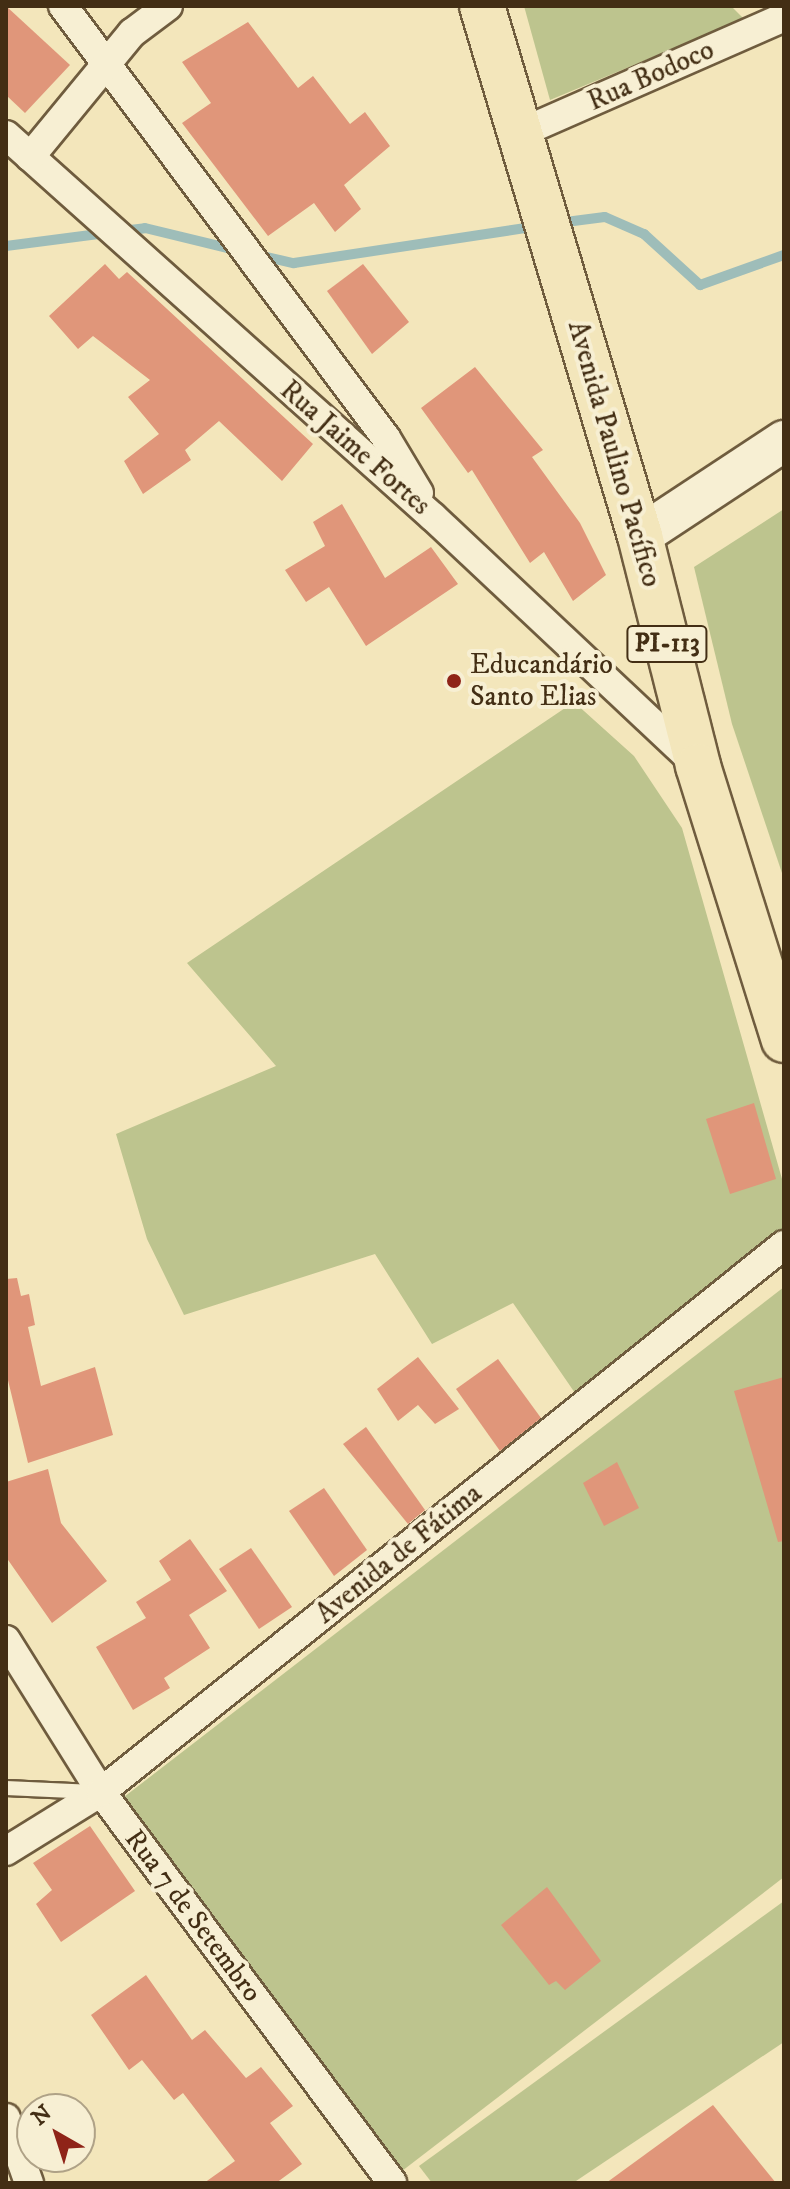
<!DOCTYPE html>
<html>
<head>
<meta charset="utf-8">
<style>
	body { margin:0 }
	#map { position:relative; width:790px; height:2189px; overflow:hidden; background:#f3e6bb; font-family:"IM FELL DW Pica",serif }
	div>[style] { position:absolute }
	.green>* { inset:0; background:#bdc48e }
	.stream>* { height:10px; margin:-5px; padding:0 5px; transform-origin:5px; border-radius:5px; background:#9ebdb9 }
	.building>* { inset:0; background:#e0967a }
	.roads { filter:drop-shadow(2px 0 #6f5c3e) drop-shadow(-2px 0 #6f5c3e) drop-shadow(0 2px #6f5c3e) drop-shadow(0 -2px #6f5c3e) }
	.lane>* { height:14px; margin:-7px; padding:0 7px; transform-origin:7px; border-radius:7px; background:#f7efd3 }
	.street>* { height:28px; margin:-14px; padding:0 14px; transform-origin:14px; border-radius:14px; background:#f7efd3 }
	.secondary>* { height:40px; margin:-20px; padding:0 20px; transform-origin:20px; border-radius:20px; background:#f7efd3 }
	.primary>* { height:44px; margin:-22px; padding:0 22px; transform-origin:22px; border-radius:22px; background:#f3e6bb }
	.dots>* { width:22px; height:22px; translate:-50% -50%; box-sizing:border-box; border:4px solid #f7efd3; border-radius:50% }
	span { translate:-50% -50%; white-space:nowrap; text-align:center; line-height:1.15; -webkit-text-stroke:8px #f7efd3; paint-order:stroke }
	.shield-label span { padding:2px 6px; background:#f7efd3; border:2px solid; border-radius:6px; -webkit-text-stroke-width:0 }
	.shield-label { font-size:26px; color:#432e14; font-weight:700 }
	.street-label { font-size:28px; color:#432e14 }
	.poi-label { font-size:28px; color:#432e14 }
	.left { translate:0 -50%; text-align:left }
	.frame { position:absolute; inset:0; border:8px solid #432e14; pointer-events:none }
	.north { position:absolute; left:16px; top:2093px; width:80px; height:80px; box-sizing:border-box; background:#f7efd3; border:2px solid #afa287; border-radius:50%; rotate:321deg; font-size:22px; font-weight:700; line-height:32px; text-align:center; color:#432e14 }
	.north::after { content:''; display:block; margin:auto; width:28px; height:36px; background:#8f2418; clip-path:polygon(50% 0,100% 100%,50% 72%,0 100%) }
</style>
</head>
<body>
<div id="map">
	<div class="green">
		<div style="clip-path:polygon(524px 6px,731px 6px,744px 19px,550px 100px)"></div>
		<div style="clip-path:polygon(784px 509px,784px 879px,732px 724px,694px 567px)"></div>
		<div style="clip-path:polygon(574px 702px,634px 756px,682px 828px,784px 1186px,784px 1231px,575px 1393px,513px 1303px,432px 1344px,375px 1254px,184px 1315px,147px 1239px,116px 1134px,276px 1066px,187px 963px)"></div>
		<div style="clip-path:polygon(784px 1287px,784px 1877px,402px 2171px,124px 1797px)"></div>
		<div style="clip-path:polygon(784px 1901px,784px 2042px,573px 2183px,432px 2183px,419px 2166px)"></div>
	</div>
	<div class="stream">
		<div style="left:558px;top:223px;width:47px;rotate:-7.3deg"></div>
		<div style="left:605px;top:217px;width:43px;rotate:23.6deg"></div>
		<div style="left:644px;top:234px;width:76px;rotate:42.3deg"></div>
		<div style="left:700px;top:285px;width:89px;rotate:-19.7deg"></div>
		<div style="left:122px;top:231px;width:23px;rotate:-7deg"></div>
		<div style="left:145px;top:228px;width:97px;rotate:13.7deg"></div>
		<div style="left:6px;top:246px;width:101px;rotate:-7.4deg"></div>
		<div style="left:258px;top:255px;width:37px;rotate:13deg"></div>
		<div style="left:294px;top:263px;width:248px;rotate:-8.6deg"></div>
	</div>
	<div class="building">
		<div style="clip-path:polygon(6px 6px,70px 65px,25px 113px,6px 95px)"></div>
		<div style="clip-path:polygon(248px 22px,298px 88px,313px 76px,350px 124px,365px 112px,390px 146px,344px 185px,361px 209px,335px 232px,314px 203px,268px 236px,182px 123px,211px 103px,182px 62px)"></div>
		<div style="clip-path:polygon(105px 264px,119px 279px,127px 272px,313px 444px,282px 481px,219px 421px,185px 450px,191px 460px,143px 494px,124px 461px,159px 434px,128px 397px,150px 380px,93px 336px,78px 349px,49px 316px)"></div>
		<div style="clip-path:polygon(363px 264px,409px 322px,372px 354px,327px 291px)"></div>
		<div style="clip-path:polygon(475px 367px,543px 450px,532px 457px,580px 523px,606px 575px,573px 601px,544px 552px,530px 563px,472px 470px,468px 473px,421px 408px)"></div>
		<div style="clip-path:polygon(342px 504px,385px 578px,431px 547px,458px 584px,366px 646px,329px 587px,306px 602px,285px 570px,325px 546px,313px 522px)"></div>
		<div style="clip-path:polygon(754px 1103px,776px 1179px,730px 1194px,706px 1119px)"></div>
		<div style="clip-path:polygon(17px 1278px,21px 1296px,29px 1294px,35px 1325px,28px 1327px,41px 1386px,95px 1367px,113px 1435px,28px 1463px,6px 1372px,6px 1279px)"></div>
		<div style="clip-path:polygon(418px 1357px,459px 1409px,435px 1424px,418px 1405px,398px 1421px,377px 1389px)"></div>
		<div style="clip-path:polygon(498px 1359px,541px 1418px,500px 1451px,456px 1389px)"></div>
		<div style="clip-path:polygon(784px 1377px,784px 1541px,778px 1542px,734px 1391px)"></div>
		<div style="clip-path:polygon(366px 1427px,425px 1510px,408px 1524px,343px 1444px)"></div>
		<div style="clip-path:polygon(617px 1462px,639px 1508px,604px 1526px,583px 1483px)"></div>
		<div style="clip-path:polygon(48px 1469px,61px 1523px,107px 1581px,52px 1623px,6px 1557px,6px 1482px)"></div>
		<div style="clip-path:polygon(324px 1488px,367px 1550px,334px 1576px,289px 1511px)"></div>
		<div style="clip-path:polygon(190px 1539px,227px 1591px,189px 1615px,210px 1648px,164px 1678px,170px 1688px,133px 1710px,96px 1647px,146px 1618px,136px 1602px,171px 1580px,159px 1561px)"></div>
		<div style="clip-path:polygon(251px 1548px,292px 1607px,259px 1629px,219px 1569px)"></div>
		<div style="clip-path:polygon(90px 1826px,135px 1891px,61px 1942px,36px 1904px,52px 1890px,33px 1863px)"></div>
		<div style="clip-path:polygon(547px 1887px,601px 1961px,565px 1990px,556px 1981px,549px 1985px,501px 1925px)"></div>
		<div style="clip-path:polygon(146px 1975px,192px 2040px,205px 2030px,246px 2078px,261px 2067px,293px 2106px,270px 2123px,302px 2164px,276px 2183px,204px 2183px,235px 2161px,183px 2093px,174px 2100px,142px 2060px,129px 2070px,91px 2015px)"></div>
		<div style="clip-path:polygon(713px 2105px,776px 2183px,606px 2183px)"></div>
	</div>
	<div class="roads">
		<div class="lane">
			<div style="left:6px;top:1788px;width:88px;rotate:2.6deg"></div>
		</div>
		<div class="street">
			<div style="left:63px;top:6px;width:539px;rotate:53.22deg"></div>
			<div style="left:386px;top:438px;width:64px;rotate:59deg"></div>
			<div style="left:518px;top:134px;width:291px;rotate:-23.7deg"></div>
			<div style="left:6px;top:135px;width:573px;rotate:41.82deg"></div>
			<div style="left:433px;top:517px;width:362px;rotate:43.2deg"></div>
			<div style="left:30px;top:157px;width:161px;rotate:-50.6deg"></div>
			<div style="left:132px;top:33px;width:45px;rotate:-36.9deg"></div>
			<div style="left:6px;top:1640px;width:179px;rotate:58deg"></div>
			<div style="left:101px;top:1792px;width:487px;rotate:53.3deg"></div>
			<div style="left:6px;top:1851px;width:112px;rotate:-31.8deg"></div>
			<div style="left:101px;top:1792px;width:875px;rotate:-38.69deg"></div>
			<div style="left:6px;top:2118px;width:69px;rotate:70.5deg"></div>
		</div>
		<div class="secondary">
			<div style="left:640px;top:536px;width:173px;rotate:-33.4deg"></div>
		</div>
		<div class="primary">
			<div style="left:482px;top:6px;width:553px;rotate:73.4deg"></div>
			<div style="left:640px;top:536px;width:237px;rotate:75.8deg"></div>
			<div style="left:698px;top:766px;width:287px;rotate:72.6deg"></div>
		</div>
	</div>
	<div class="dots">
		<div style="left:454px;top:681px;background:#8f2418"></div>
	</div>
	<div class="shield-label">
		<span style="left:667px;top:644px">PI-113</span>
	</div>
	<div class="street-label">
		<span style="left:651px;top:76px;rotate:-24deg">Rua Bodoco</span>
		<span style="left:355px;top:448px;rotate:41deg">Rua Jaime Fortes</span>
		<span style="left:614px;top:454px;rotate:74deg">Avenida Paulino Pacífico</span>
		<span style="left:399px;top:1554px;rotate:-39deg">Avenida de Fátima</span>
		<span style="left:193px;top:1916px;rotate:53deg">Rua 7 de Setembro</span>
	</div>
	<div class="poi-label">
		<span class="left" style="left:470px;top:681px">Educandário<br>Santo Elias</span>
	</div>
	<div class="frame"></div>
	<div class="north">N</div>
</div>
</body>
</html>
